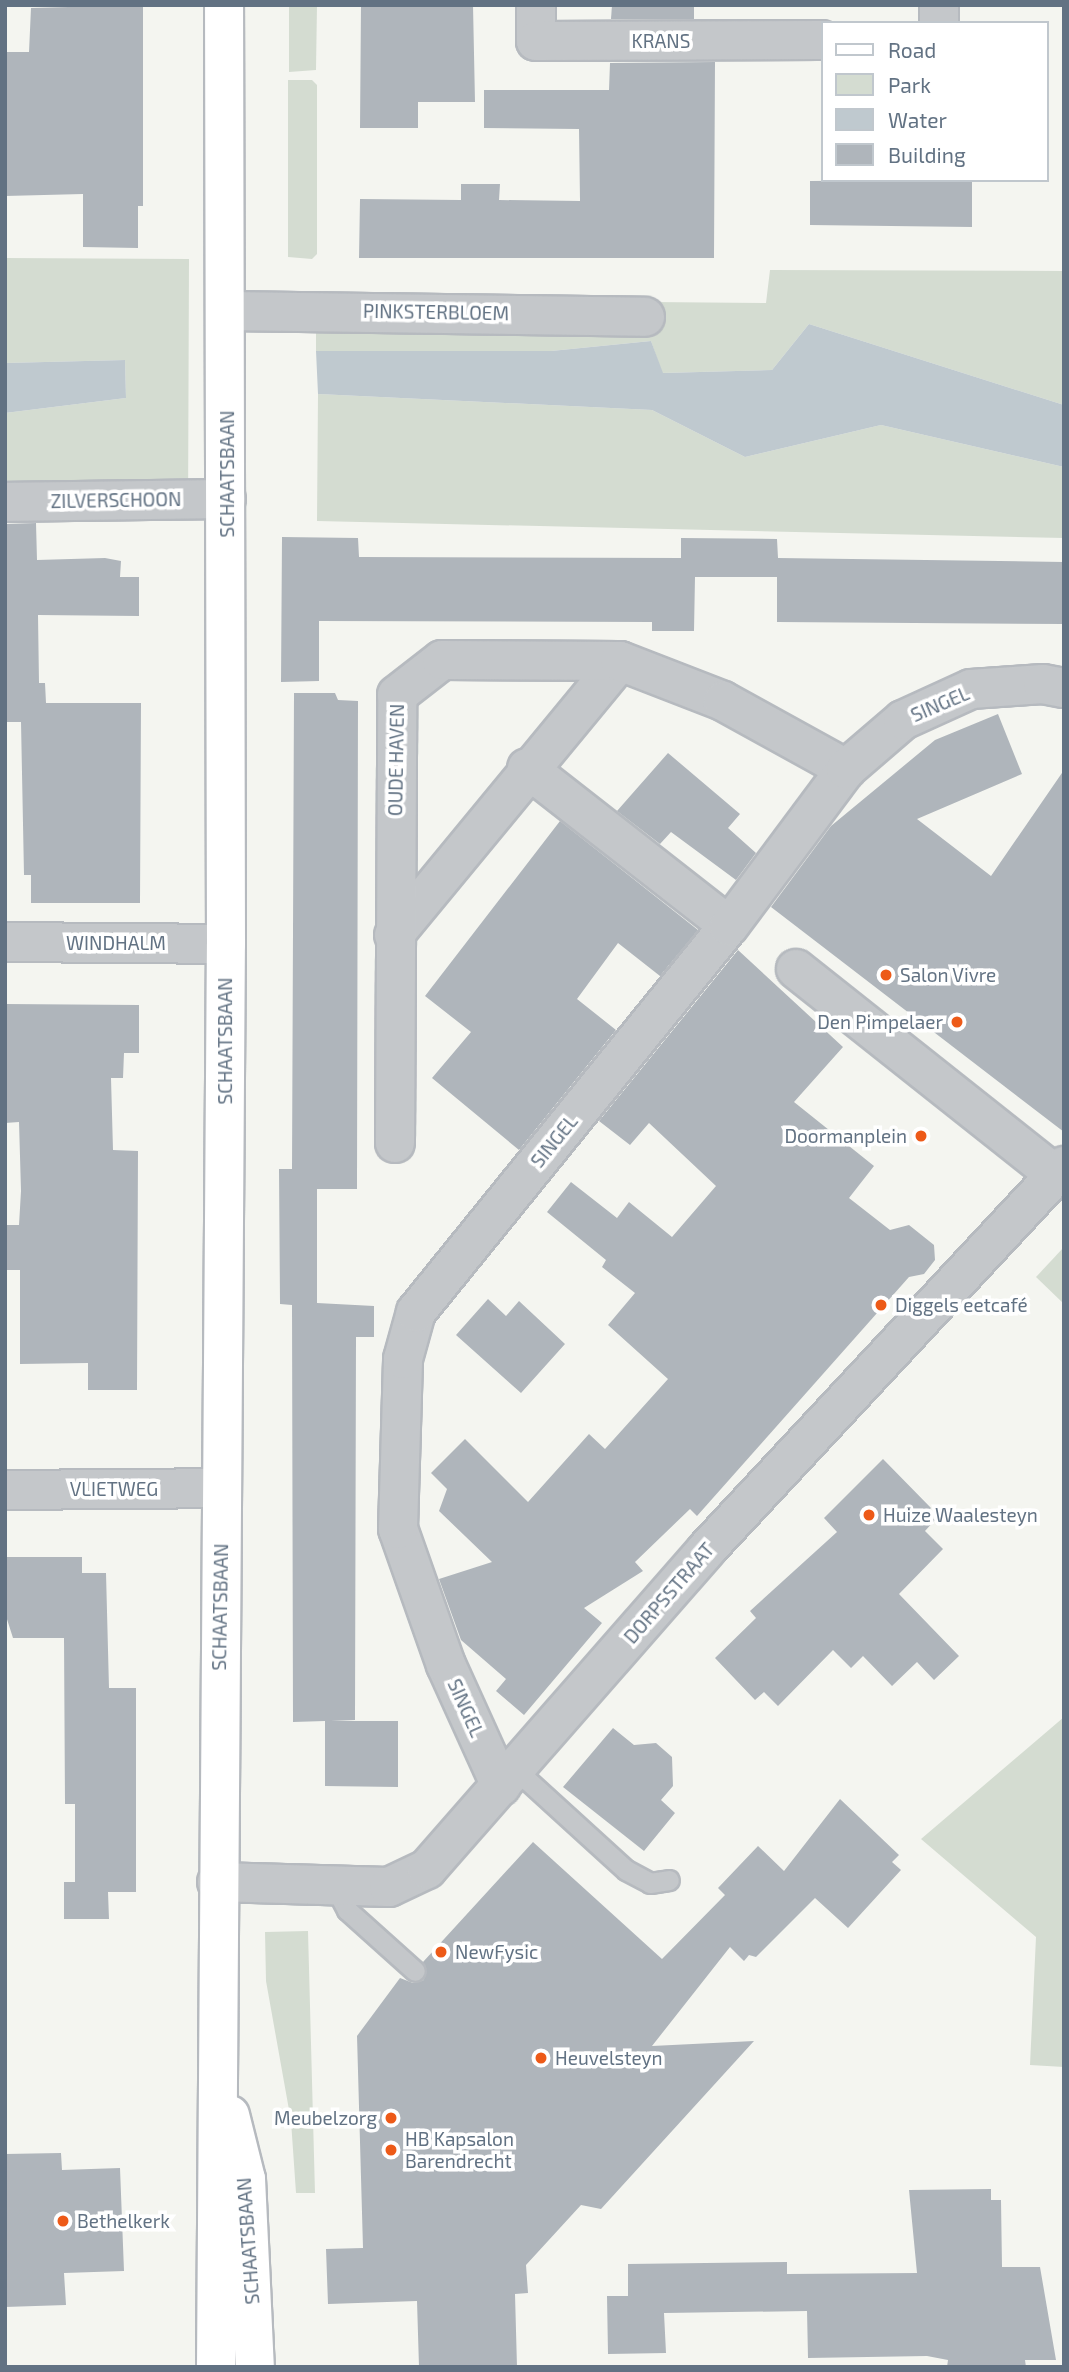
<!DOCTYPE html>
<html>
<head>
<meta charset="utf-8">
<style>
	body { margin:0 }
	#map { position:relative; width:1069px; height:2372px; overflow:hidden; background:#f4f5f0; font-family:"Exo 2",sans-serif }
	div>[style] { position:absolute }
	.green>* { inset:0; background:#d4dcd1 }
	.water>* { inset:0; background:#bfc9cf }
	.building>* { inset:0; background:#afb5bb }
	.roads { filter:drop-shadow(2px 0 #b6babf) drop-shadow(-2px 0 #b6babf) drop-shadow(0 2px #b6babf) drop-shadow(0 -2px #b6babf) }
	.lane>* { height:19px; margin:-9.5px; padding:0 9.5px; transform-origin:9.5px; border-radius:9.5px; background:#c4c7ca }
	.street>* { height:38px; margin:-19px; padding:0 19px; transform-origin:19px; border-radius:19px; background:#c4c7ca }
	.secondary>* { height:38px; margin:-19px; padding:0 19px; transform-origin:19px; border-radius:19px; background:#fff }
	.dots>* { width:19px; height:19px; translate:-50% -50%; box-sizing:border-box; border:4px solid #fff; border-radius:50% }
	span { translate:-50% -50%; white-space:nowrap; text-align:center; line-height:1.15; -webkit-text-stroke:7px #fff; paint-order:stroke }
	.street-label { font-size:19px; color:#627283 }
	.poi-label { font-size:19px; color:#627283 }
	.left { translate:0 -50%; text-align:left }
	.right { translate:-100% -50%; text-align:right }
	.frame { position:absolute; inset:0; border:7px solid #627283; pointer-events:none }
	.legend { position:absolute; left:821px; top:21px; width:228px; height:161px; box-sizing:border-box; background:#fff; border:2px solid #c0c7cd; margin:0; padding:9px 12px; list-style:none; font-size:21px; color:#627283 }
	.legend li { display:flex; align-items:center; gap:14px; height:35px }
	.legend b { width:35px; border:2px solid #c0c7cd }
</style>
</head>
<body>
<div id="map">
	<div class="green">
		<div style="clip-path:polygon(289px 5px,317px 5px,316px 70px,289px 72px)"></div>
		<div style="clip-path:polygon(288px 80px,312px 80px,317px 85px,317px 254px,312px 259px,288px 257px)"></div>
		<div style="clip-path:polygon(5px 258px,189px 259px,188px 520px,5px 522px,5px 413px,126px 398px,125px 360px,5px 363px)"></div>
		<div style="clip-path:polygon(770px 270px,1064px 271px,1064px 405px,809px 324px,772px 370px,662px 373px,651px 341px,551px 351px,316px 351px,316px 299px,766px 303px)"></div>
		<div style="clip-path:polygon(318px 394px,652px 410px,745px 457px,881px 425px,1064px 467px,1064px 538px,317px 521px)"></div>
		<div style="clip-path:polygon(1064px 1247px,1064px 1304px,1036px 1277px)"></div>
		<div style="clip-path:polygon(1064px 1717px,1064px 2067px,1030px 2065px,1036px 1937px,921px 1839px)"></div>
		<div style="clip-path:polygon(308px 1931px,315px 2193px,296px 2193px,291px 2121px,266px 1981px,265px 1932px)"></div>
	</div>
	<div class="water">
		<div style="clip-path:polygon(809px 324px,1064px 405px,1064px 467px,881px 425px,745px 457px,652px 410px,318px 394px,316px 351px,551px 351px,651px 341px,663px 373px,772px 370px)"></div>
		<div style="clip-path:polygon(125px 360px,126px 398px,5px 413px,5px 363px)"></div>
	</div>
	<div class="building">
		<div style="clip-path:polygon(143px 5px,143px 206px,138px 206px,138px 248px,83px 247px,83px 194px,5px 196px,5px 52px,29px 52px,31px 8px)"></div>
		<div style="clip-path:polygon(361px 5px,473px 5px,475px 102px,418px 102px,418px 128px,360px 128px)"></div>
		<div style="clip-path:polygon(612px 5px,694px 5px,694px 19px,611px 19px)"></div>
		<div style="clip-path:polygon(715px 62px,714px 258px,359px 258px,360px 199px,461px 200px,461px 184px,500px 184px,499px 200px,580px 201px,579px 129px,484px 128px,484px 90px,609px 90px,610px 63px)"></div>
		<div style="clip-path:polygon(972px 180px,972px 227px,810px 225px,810px 181px)"></div>
		<div style="clip-path:polygon(36px 523px,37px 560px,105px 558px,121px 561px,120px 577px,139px 577px,139px 616px,38px 615px,39px 683px,45px 683px,46px 703px,141px 703px,140px 903px,31px 903px,31px 875px,24px 875px,21px 722px,5px 722px,5px 524px)"></div>
		<div style="clip-path:polygon(282px 537px,358px 538px,359px 557px,681px 558px,681px 538px,777px 539px,778px 558px,1064px 562px,1064px 624px,777px 622px,777px 577px,695px 577px,694px 631px,652px 631px,652px 622px,319px 621px,319px 681px,281px 682px)"></div>
		<div style="clip-path:polygon(294px 693px,335px 693px,338px 700px,358px 701px,357px 1189px,317px 1189px,317px 1303px,374px 1306px,374px 1337px,356px 1337px,355px 1720px,331px 1721px,398px 1721px,398px 1787px,325px 1786px,325px 1721px,293px 1722px,292px 1305px,280px 1304px,279px 1169px,292px 1169px)"></div>
		<div style="clip-path:polygon(998px 714px,1022px 774px,917px 819px,991px 876px,1064px 770px,1064px 1132px,771px 907px,831px 826px,935px 740px)"></div>
		<div style="clip-path:polygon(668px 753px,740px 814px,728px 828px,756px 853px,736px 880px,671px 832px,660px 844px,617px 811px)"></div>
		<div style="clip-path:polygon(560px 821px,698px 930px,660px 976px,618px 943px,577px 999px,616px 1030px,519px 1150px,432px 1078px,471px 1032px,425px 996px)"></div>
		<div style="clip-path:polygon(738px 950px,843px 1047px,794px 1102px,874px 1166px,849px 1198px,890px 1230px,909px 1225px,934px 1245px,935px 1260px,924px 1274px,909px 1277px,697px 1516px,690px 1509px,635px 1562px,643px 1571px,584px 1608px,602px 1623px,524px 1715px,496px 1691px,506px 1679px,461px 1640px,439px 1579px,492px 1562px,439px 1511px,447px 1489px,431px 1473px,465px 1439px,528px 1502px,589px 1434px,605px 1449px,668px 1379px,608px 1325px,635px 1293px,602px 1267px,606px 1260px,547px 1212px,571px 1182px,617px 1218px,629px 1202px,672px 1237px,716px 1186px,649px 1123px,630px 1145px,599px 1121px)"></div>
		<div style="clip-path:polygon(5px 1004px,139px 1005px,139px 1053px,124px 1053px,123px 1078px,111px 1078px,113px 1150px,138px 1151px,137px 1390px,88px 1390px,88px 1363px,20px 1364px,20px 1270px,5px 1270px,5px 1225px,19px 1225px,21px 1191px,19px 1122px,5px 1123px)"></div>
		<div style="clip-path:polygon(488px 1299px,506px 1316px,519px 1301px,565px 1344px,521px 1393px,456px 1335px)"></div>
		<div style="clip-path:polygon(883px 1459px,931px 1508px,926px 1513px,935px 1520px,925px 1531px,943px 1549px,899px 1594px,959px 1656px,934px 1680px,917px 1662px,892px 1686px,863px 1656px,851px 1668px,833px 1650px,778px 1706px,764px 1692px,755px 1700px,715px 1658px,756px 1618px,750px 1611px,837px 1532px,824px 1518px)"></div>
		<div style="clip-path:polygon(5px 1557px,82px 1557px,82px 1573px,106px 1573px,109px 1688px,136px 1688px,136px 1892px,108px 1892px,109px 1919px,64px 1919px,64px 1882px,75px 1882px,75px 1804px,65px 1804px,64px 1638px,13px 1638px,5px 1613px)"></div>
		<div style="clip-path:polygon(613px 1728px,634px 1745px,656px 1743px,672px 1757px,673px 1786px,661px 1800px,675px 1813px,644px 1851px,563px 1787px)"></div>
		<div style="clip-path:polygon(840px 1799px,899px 1855px,892px 1862px,901px 1870px,848px 1928px,815px 1898px,756px 1957px,749px 1955px,744px 1961px,730px 1947px,652px 2046px,754px 2041px,601px 2209px,581px 2205px,526px 2265px,528px 2293px,515px 2294px,517px 2367px,419px 2367px,417px 2301px,328px 2304px,326px 2249px,363px 2248px,357px 2036px,400px 1978px,413px 1983px,424px 1980px,423px 1962px,533px 1842px,662px 1959px,725px 1895px,718px 1888px,758px 1846px,784px 1871px)"></div>
		<div style="clip-path:polygon(61px 2153px,62px 2170px,120px 2168px,124px 2271px,64px 2273px,66px 2305px,5px 2307px,5px 2154px)"></div>
		<div style="clip-path:polygon(991px 2189px,991px 2200px,1001px 2200px,1002px 2267px,1040px 2267px,1056px 2360px,1025px 2360px,1026px 2367px,947px 2367px,948px 2360px,927px 2356px,808px 2358px,807px 2311px,664px 2313px,666px 2353px,608px 2354px,607px 2296px,628px 2296px,628px 2264px,787px 2262px,787px 2274px,917px 2273px,909px 2190px)"></div>
	</div>
	<div class="roads">
		<div class="lane">
			<div style="left:515px;top:1769px;width:150px;rotate:42.3deg"></div>
			<div style="left:626px;top:1870px;width:27px;rotate:28deg"></div>
			<div style="left:650px;top:1883px;width:19px;rotate:-9deg"></div>
			<div style="left:335px;top:1887px;width:26px;rotate:62deg"></div>
			<div style="left:347px;top:1910px;width:91px;rotate:41.9deg"></div>
		</div>
		<div class="street">
			<div style="left:536px;top:5px;width:36px;rotate:90deg"></div>
			<div style="left:536px;top:41px;width:286px;rotate:-0.2deg"></div>
			<div style="left:939px;top:5px;width:18px;rotate:90deg"></div>
			<div style="left:227px;top:311px;width:418px;rotate:0.8deg"></div>
			<div style="left:5px;top:502px;width:221px;rotate:-0.8deg"></div>
			<div style="left:527px;top:768px;width:256px;rotate:38deg"></div>
			<div style="left:394px;top:935px;width:355px;rotate:-50.5deg"></div>
			<div style="left:5px;top:942px;width:221px;rotate:0.5deg"></div>
			<div style="left:796px;top:969px;width:330px;rotate:38.4deg"></div>
			<div style="left:395px;top:1143px;width:448px;rotate:-89.7deg"></div>
			<div style="left:397px;top:695px;width:57px;rotate:-37.9deg"></div>
			<div style="left:442px;top:660px;width:178px;rotate:0.3deg"></div>
			<div style="left:620px;top:661px;width:110px;rotate:21.2deg"></div>
			<div style="left:723px;top:701px;width:141px;rotate:28.9deg"></div>
			<div style="left:5px;top:1490px;width:217px;rotate:-0.5deg"></div>
			<div style="left:501px;top:1786px;width:133px;rotate:-114.4deg"></div>
			<div style="left:446px;top:1665px;width:144px;rotate:-109.4deg"></div>
			<div style="left:398px;top:1529px;width:170px;rotate:-88.3deg"></div>
			<div style="left:403px;top:1359px;width:49px;rotate:-74.5deg"></div>
			<div style="left:416px;top:1312px;width:497px;rotate:-51deg"></div>
			<div style="left:729px;top:926px;width:196px;rotate:-53.3deg"></div>
			<div style="left:846px;top:769px;width:75px;rotate:-40.7deg"></div>
			<div style="left:903px;top:720px;width:75px;rotate:-24.5deg"></div>
			<div style="left:971px;top:689px;width:72px;rotate:-4deg"></div>
			<div style="left:1043px;top:684px;width:21px;rotate:11deg"></div>
			<div style="left:217px;top:1882px;width:172px;rotate:1.7deg"></div>
			<div style="left:389px;top:1887px;width:42px;rotate:-25.3deg"></div>
			<div style="left:427px;top:1869px;width:424px;rotate:-48.8deg"></div>
			<div style="left:706px;top:1550px;width:525px;rotate:-47.01deg"></div>
		</div>
		<div class="secondary">
			<div style="left:230px;top:2115px;width:66px;rotate:76deg"></div>
			<div style="left:246px;top:2179px;width:188px;rotate:87.3deg"></div>
			<div style="left:216px;top:2367px;width:1423px;rotate:-89.6deg"></div>
			<div style="left:226px;top:944px;width:939px;rotate:-90.12deg"></div>
		</div>
	</div>
	<div class="dots">
		<div style="left:886px;top:975px;background:#ed5a18"></div>
		<div style="left:957px;top:1022px;background:#ed5a18"></div>
		<div style="left:921px;top:1136px;background:#ed5a18"></div>
		<div style="left:881px;top:1305px;background:#ed5a18"></div>
		<div style="left:869px;top:1515px;background:#ed5a18"></div>
		<div style="left:441px;top:1952px;background:#ed5a18"></div>
		<div style="left:541px;top:2058px;background:#ed5a18"></div>
		<div style="left:391px;top:2118px;background:#ed5a18"></div>
		<div style="left:391px;top:2150px;background:#ed5a18"></div>
		<div style="left:63px;top:2221px;background:#ed5a18"></div>
	</div>
	<div class="street-label">
		<span style="left:661px;top:41px">KRANS</span>
		<span style="left:436px;top:312px;rotate:1deg">PINKSTERBLOEM</span>
		<span style="left:227px;top:474px;rotate:-90deg">SCHAATSBAAN</span>
		<span style="left:116px;top:500px;rotate:-1deg">ZILVERSCHOON</span>
		<span style="left:940px;top:704px;rotate:-23deg">SINGEL</span>
		<span style="left:396px;top:760px;rotate:-89deg">OUDE HAVEN</span>
		<span style="left:116px;top:943px">WINDHALM</span>
		<span style="left:225px;top:1041px;rotate:-90deg">SCHAATSBAAN</span>
		<span style="left:554px;top:1141px;rotate:-51deg">SINGEL</span>
		<span style="left:114px;top:1489px">VLIETWEG</span>
		<span style="left:669px;top:1593px;rotate:-49deg">DORPSSTRAAT</span>
		<span style="left:220px;top:1607px;rotate:-89deg">SCHAATSBAAN</span>
		<span style="left:466px;top:1708px;rotate:66deg">SINGEL</span>
		<span style="left:248px;top:2241px;rotate:-94deg">SCHAATSBAAN</span>
	</div>
	<div class="poi-label">
		<span class="left" style="left:900px;top:975px">Salon Vivre</span>
		<span class="right" style="left:943px;top:1022px">Den Pimpelaer</span>
		<span class="right" style="left:907px;top:1136px">Doormanplein</span>
		<span class="left" style="left:895px;top:1305px">Diggels eetcafé</span>
		<span class="left" style="left:883px;top:1515px">Huize Waalesteyn</span>
		<span class="left" style="left:455px;top:1952px">NewFysic</span>
		<span class="left" style="left:555px;top:2058px">Heuvelsteyn</span>
		<span class="right" style="left:377px;top:2118px">Meubelzorg</span>
		<span class="left" style="left:405px;top:2150px">HB Kapsalon<br>Barendrecht</span>
		<span class="left" style="left:77px;top:2221px">Bethelkerk</span>
	</div>
	<div class="frame"></div>
	<ul class="legend">
	<li><b style="height:9px;background:#fff"></b>Road</li>
	<li><b style="height:19px;background:#d4dcd1"></b>Park</li>
	<li><b style="height:19px;background:#bfc9cf"></b>Water</li>
	<li><b style="height:19px;background:#afb5bb"></b>Building</li>
	</ul>
</div>
</body>
</html>
